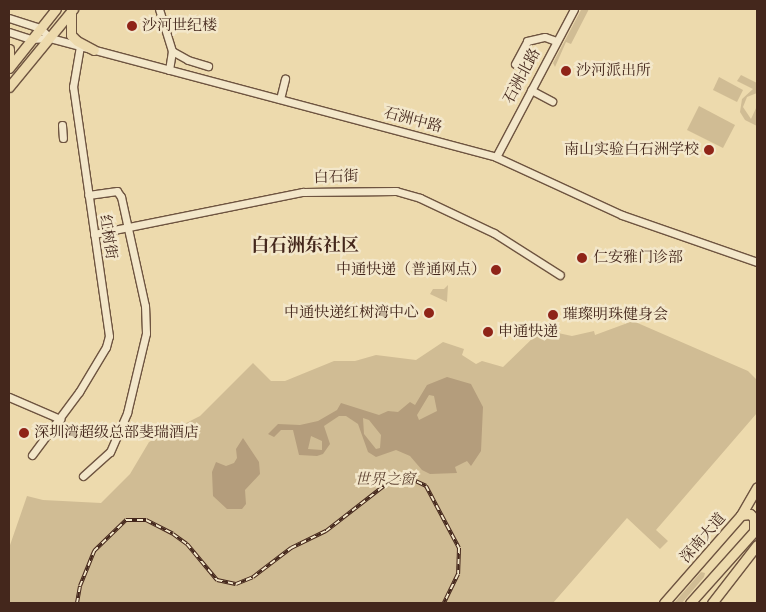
<!DOCTYPE html>
<html>
<head>
<meta charset="utf-8">
<style>
	body { margin:0 }
	#map { position:relative; width:766px; height:612px; overflow:hidden; background:#eddaad; font-family:"IM FELL English","Noto Serif SC",serif }
	div>[style] { position:absolute }
	.green>* { inset:0; background:#d0bc94 }
	.water>* { inset:0; background:#b49d7c }
	.roads { filter:drop-shadow(1px 0 #6e5440) drop-shadow(-1px 0 #6e5440) drop-shadow(0 1px #6e5440) drop-shadow(0 -1px #6e5440) }
	.minor>* { height:7px; margin:-3.5px; padding:0 3.5px; transform-origin:3.5px; border-radius:3.5px; background:#f3e7ca }
	.major>* { height:9px; margin:-4.5px; padding:0 4.5px; transform-origin:4.5px; border-radius:4.5px; background:#eddaad }
	.rail>* { height:4px; margin-top:-2px; transform-origin:0; background:repeating-linear-gradient(90deg,#f3e7ca 0 5.5px,#44271c 0 11px); box-sizing:border-box; border-block:1px solid #44271c }
	.dots>* { width:14px; height:14px; translate:-50% -50%; box-sizing:border-box; border:2px solid #f3e7ca; border-radius:50% }
	span { translate:-50% -50%; white-space:nowrap; text-align:center; line-height:1.15; -webkit-text-stroke:5px #f3e7ca; paint-order:stroke }
	.poi-label { font-size:15px; color:#44271c }
	.left { translate:0 -50%; text-align:left }
	.right { translate:-100% -50%; text-align:right }
	.street-label { font-size:15px; color:#44271c }
	.park-label { font-size:15px; color:#604534; font-style:italic }
	.quarter-label { font-size:18px; color:#44271c; font-weight:700 }
	.frame { position:absolute; inset:0; border:10px solid #44271c; pointer-events:none }
</style>
</head>
<body>
<div id="map">
	<div class="green">
		<div style="clip-path:polygon(589px 9px,571px 44px,566px 42px,555px 67px,553px 63px,581px 10px)"></div>
		<div style="clip-path:polygon(741px 75px,757px 83px,757px 93px,747px 97px,743px 107px,751px 119px,757px 106px,757px 126px,745px 120px,740px 112px,742px 99px,753px 89px,737px 81px)"></div>
		<div style="clip-path:polygon(719px 77px,743px 90px,737px 102px,713px 90px)"></div>
		<div style="clip-path:polygon(699px 106px,735px 125px,723px 148px,687px 130px)"></div>
		<div style="clip-path:polygon(448px 285px,447px 302px,430px 294px,433px 289px,444px 289px)"></div>
		<div style="clip-path:polygon(633px 321px,748px 371px,757px 380px,757px 413px,656px 530px,668px 541px,660px 549px,627px 518px,553px 603px,9px 603px,9px 548px,27px 496px,43px 500px,101px 503px,130px 474px,149px 442px,200px 416px,253px 363px,271px 381px,285px 381px,334px 361px,355px 361px,376px 355px,416px 360px,443px 342px,464px 349px,462px 355px,476px 364px,482px 361px,503px 367px,539px 332px,556px 337px,558px 333px,572px 336px,594px 331px,595px 335px)"></div>
		<div style="clip-path:polygon(701px 572px,705px 573px,704px 577px,682px 603px,674px 603px)"></div>
	</div>
	<div class="water">
		<div style="clip-path:polygon(evenodd,447px 377px,471px 384px,483px 407px,481px 451px,471px 466px,467px 461px,455px 467px,457px 473px,430px 474px,422px 470px,410px 456px,396px 450px,376px 457px,368px 452px,358px 424px,346px 416px,339px 416px,324px 426px,330px 444px,323px 454px,317px 456px,299px 455px,293px 430px,281px 430px,274px 437px,268px 434px,278px 424px,300px 425px,318px 421px,337px 410px,341px 403px,379px 415px,388px 411px,398px 412px,410px 402px,415px 405px,427px 385px,447px 377px,429px 395px,434px 396px,437px 411px,419px 420px,417px 415px,429px 395px,447px 377px,363px 418px,369px 420px,381px 435px,380px 448px,376px 449px,364px 434px,363px 418px,447px 377px,311px 436px,322px 441px,322px 450px,308px 449px,311px 436px)"></div>
		<div style="clip-path:polygon(243px 438px,259px 462px,260px 474px,245px 490px,246px 504px,242px 509px,227px 509px,213px 496px,212px 472px,216px 462px,226px 466px,234px 463px,237px 458px,236px 449px)"></div>
	</div>
	<div class="roads">
		<div class="minor">
			<div style="left:159px;top:9px;width:44px;rotate:72.8deg"></div>
			<div style="left:172px;top:51px;width:18px;rotate:29deg"></div>
			<div style="left:188px;top:60px;width:21px;rotate:17deg"></div>
			<div style="left:9px;top:18px;width:33px;rotate:18deg"></div>
			<div style="left:40px;top:28px;width:14px;rotate:45deg"></div>
			<div style="left:9px;top:32px;width:23px;rotate:18deg"></div>
			<div style="left:31px;top:39px;width:19px;rotate:-3deg"></div>
			<div style="left:50px;top:38px;width:462px;rotate:14.9deg"></div>
			<div style="left:496px;top:157px;width:139px;rotate:24.7deg"></div>
			<div style="left:622px;top:215px;width:143px;rotate:19.2deg"></div>
			<div style="left:515px;top:64px;width:26px;rotate:-62deg"></div>
			<div style="left:527px;top:41px;width:18px;rotate:-13deg"></div>
			<div style="left:545px;top:37px;width:12px;rotate:20deg"></div>
			<div style="left:169px;top:70px;width:19px;rotate:-81deg"></div>
			<div style="left:531px;top:90px;width:24px;rotate:28deg"></div>
			<div style="left:280px;top:99px;width:21px;rotate:-76deg"></div>
			<div style="left:62px;top:125px;width:13px;rotate:86deg"></div>
			<div style="left:496px;top:157px;width:167px;rotate:-62.2deg"></div>
			<div style="left:94px;top:234px;width:213px;rotate:-11.4deg"></div>
			<div style="left:303px;top:192px;width:93px;rotate:-0.6deg"></div>
			<div style="left:396px;top:191px;width:25px;rotate:16deg"></div>
			<div style="left:420px;top:198px;width:82px;rotate:25.3deg"></div>
			<div style="left:494px;top:233px;width:78px;rotate:32.5deg"></div>
			<div style="left:9px;top:397px;width:56px;rotate:23.3deg"></div>
			<div style="left:32px;top:455px;width:79px;rotate:-53.3deg"></div>
			<div style="left:79px;top:392px;width:52px;rotate:-59deg"></div>
			<div style="left:106px;top:347px;width:11px;rotate:-75deg"></div>
			<div style="left:109px;top:336px;width:252px;rotate:-98.2deg"></div>
			<div style="left:73px;top:87px;width:42px;rotate:-80.3deg"></div>
			<div style="left:83px;top:476px;width:36px;rotate:-42deg"></div>
			<div style="left:110px;top:452px;width:43px;rotate:-66.4deg"></div>
			<div style="left:127px;top:413px;width:82px;rotate:-76.6deg"></div>
			<div style="left:146px;top:333px;width:27px;rotate:-92deg"></div>
			<div style="left:145px;top:306px;width:112px;rotate:-102.4deg"></div>
			<div style="left:121px;top:197px;width:7px;rotate:-124deg"></div>
			<div style="left:117px;top:191px;width:29px;rotate:172deg"></div>
		</div>
		<div class="major">
			<div style="left:71px;top:13px;width:22px;rotate:90deg"></div>
			<div style="left:71px;top:35px;width:8px;rotate:45deg"></div>
			<div style="left:77px;top:41px;width:19px;rotate:28deg"></div>
			<div style="left:9px;top:49px;width:11px;rotate:90deg"></div>
			<div style="left:9px;top:68px;width:75px;rotate:-51.5deg"></div>
			<div style="left:9px;top:87px;width:101px;rotate:-50.6deg"></div>
			<div style="left:741px;top:515px;width:9px;rotate:-6deg"></div>
			<div style="left:750px;top:514px;width:6px;rotate:45deg"></div>
			<div style="left:754px;top:518px;width:13px;rotate:90deg"></div>
			<div style="left:664px;top:603px;width:117px;rotate:-48.8deg"></div>
			<div style="left:741px;top:515px;width:32px;rotate:-60deg"></div>
			<div style="left:690px;top:603px;width:101px;rotate:-48.2deg"></div>
			<div style="left:712px;top:603px;width:73px;rotate:-52.2deg"></div>
		</div>
	</div>
	<div class="rail">
		<div style="left:77px;top:603px;width:17px;rotate:-80deg"></div>
		<div style="left:80px;top:586px;width:38px;rotate:-68deg"></div>
		<div style="left:94px;top:551px;width:45px;rotate:-44.1deg"></div>
		<div style="left:126px;top:520px;width:20px"></div>
		<div style="left:146px;top:520px;width:30px;rotate:27deg"></div>
		<div style="left:173px;top:534px;width:17px;rotate:36deg"></div>
		<div style="left:187px;top:544px;width:47px;rotate:50.2deg"></div>
		<div style="left:217px;top:580px;width:19px;rotate:12deg"></div>
		<div style="left:236px;top:584px;width:18px;rotate:-22deg"></div>
		<div style="left:253px;top:577px;width:48px;rotate:-37.3deg"></div>
		<div style="left:291px;top:548px;width:39px;rotate:-26deg"></div>
		<div style="left:326px;top:531px;width:75px;rotate:-37.9deg"></div>
		<div style="left:385px;top:485px;width:23px;rotate:-20deg"></div>
		<div style="left:407px;top:477px;width:21px;rotate:25deg"></div>
		<div style="left:426px;top:486px;width:70px;rotate:62deg"></div>
		<div style="left:459px;top:548px;width:26px;rotate:92deg"></div>
		<div style="left:458px;top:574px;width:32px;rotate:116deg"></div>
	</div>
	<div class="dots">
		<div style="left:132px;top:26px;background:#8f2418"></div>
		<div style="left:566px;top:71px;background:#8f2418"></div>
		<div style="left:709px;top:150px;background:#8f2418"></div>
		<div style="left:582px;top:258px;background:#8f2418"></div>
		<div style="left:496px;top:270px;background:#8f2418"></div>
		<div style="left:429px;top:313px;background:#8f2418"></div>
		<div style="left:553px;top:315px;background:#8f2418"></div>
		<div style="left:488px;top:332px;background:#8f2418"></div>
		<div style="left:24px;top:433px;background:#8f2418"></div>
	</div>
	<div class="poi-label">
		<span class="left" style="left:142px;top:26px">沙河世纪楼</span>
		<span class="left" style="left:576px;top:71px">沙河派出所</span>
		<span class="right" style="left:699px;top:150px">南山实验白石洲学校</span>
		<span class="left" style="left:593px;top:258px">仁安雅门诊部</span>
		<span class="right" style="left:486px;top:270px">中通快递（普通网点）</span>
		<span class="right" style="left:419px;top:313px">中通快递红树湾中心</span>
		<span class="left" style="left:563px;top:315px">璀璨明珠健身会</span>
		<span class="left" style="left:498px;top:332px">申通快递</span>
		<span class="left" style="left:34px;top:433px">深圳湾超级总部斐瑞酒店</span>
	</div>
	<div class="street-label">
		<span style="left:522px;top:76px;rotate:-62deg">石洲北路</span>
		<span style="left:413px;top:120px;rotate:15deg">石洲中路</span>
		<span style="left:336px;top:177px;rotate:-2deg">白石街</span>
		<span style="left:108px;top:237px;rotate:81deg">红树街</span>
		<span style="left:703px;top:538px;rotate:-49deg">深南大道</span>
	</div>
	<div class="park-label">
		<span style="left:385px;top:480px">世界之窗</span>
	</div>
	<div class="quarter-label">
		<span style="left:305px;top:247px">白石洲东社区</span>
	</div>
	<div class="frame"></div>
</div>
</body>
</html>
